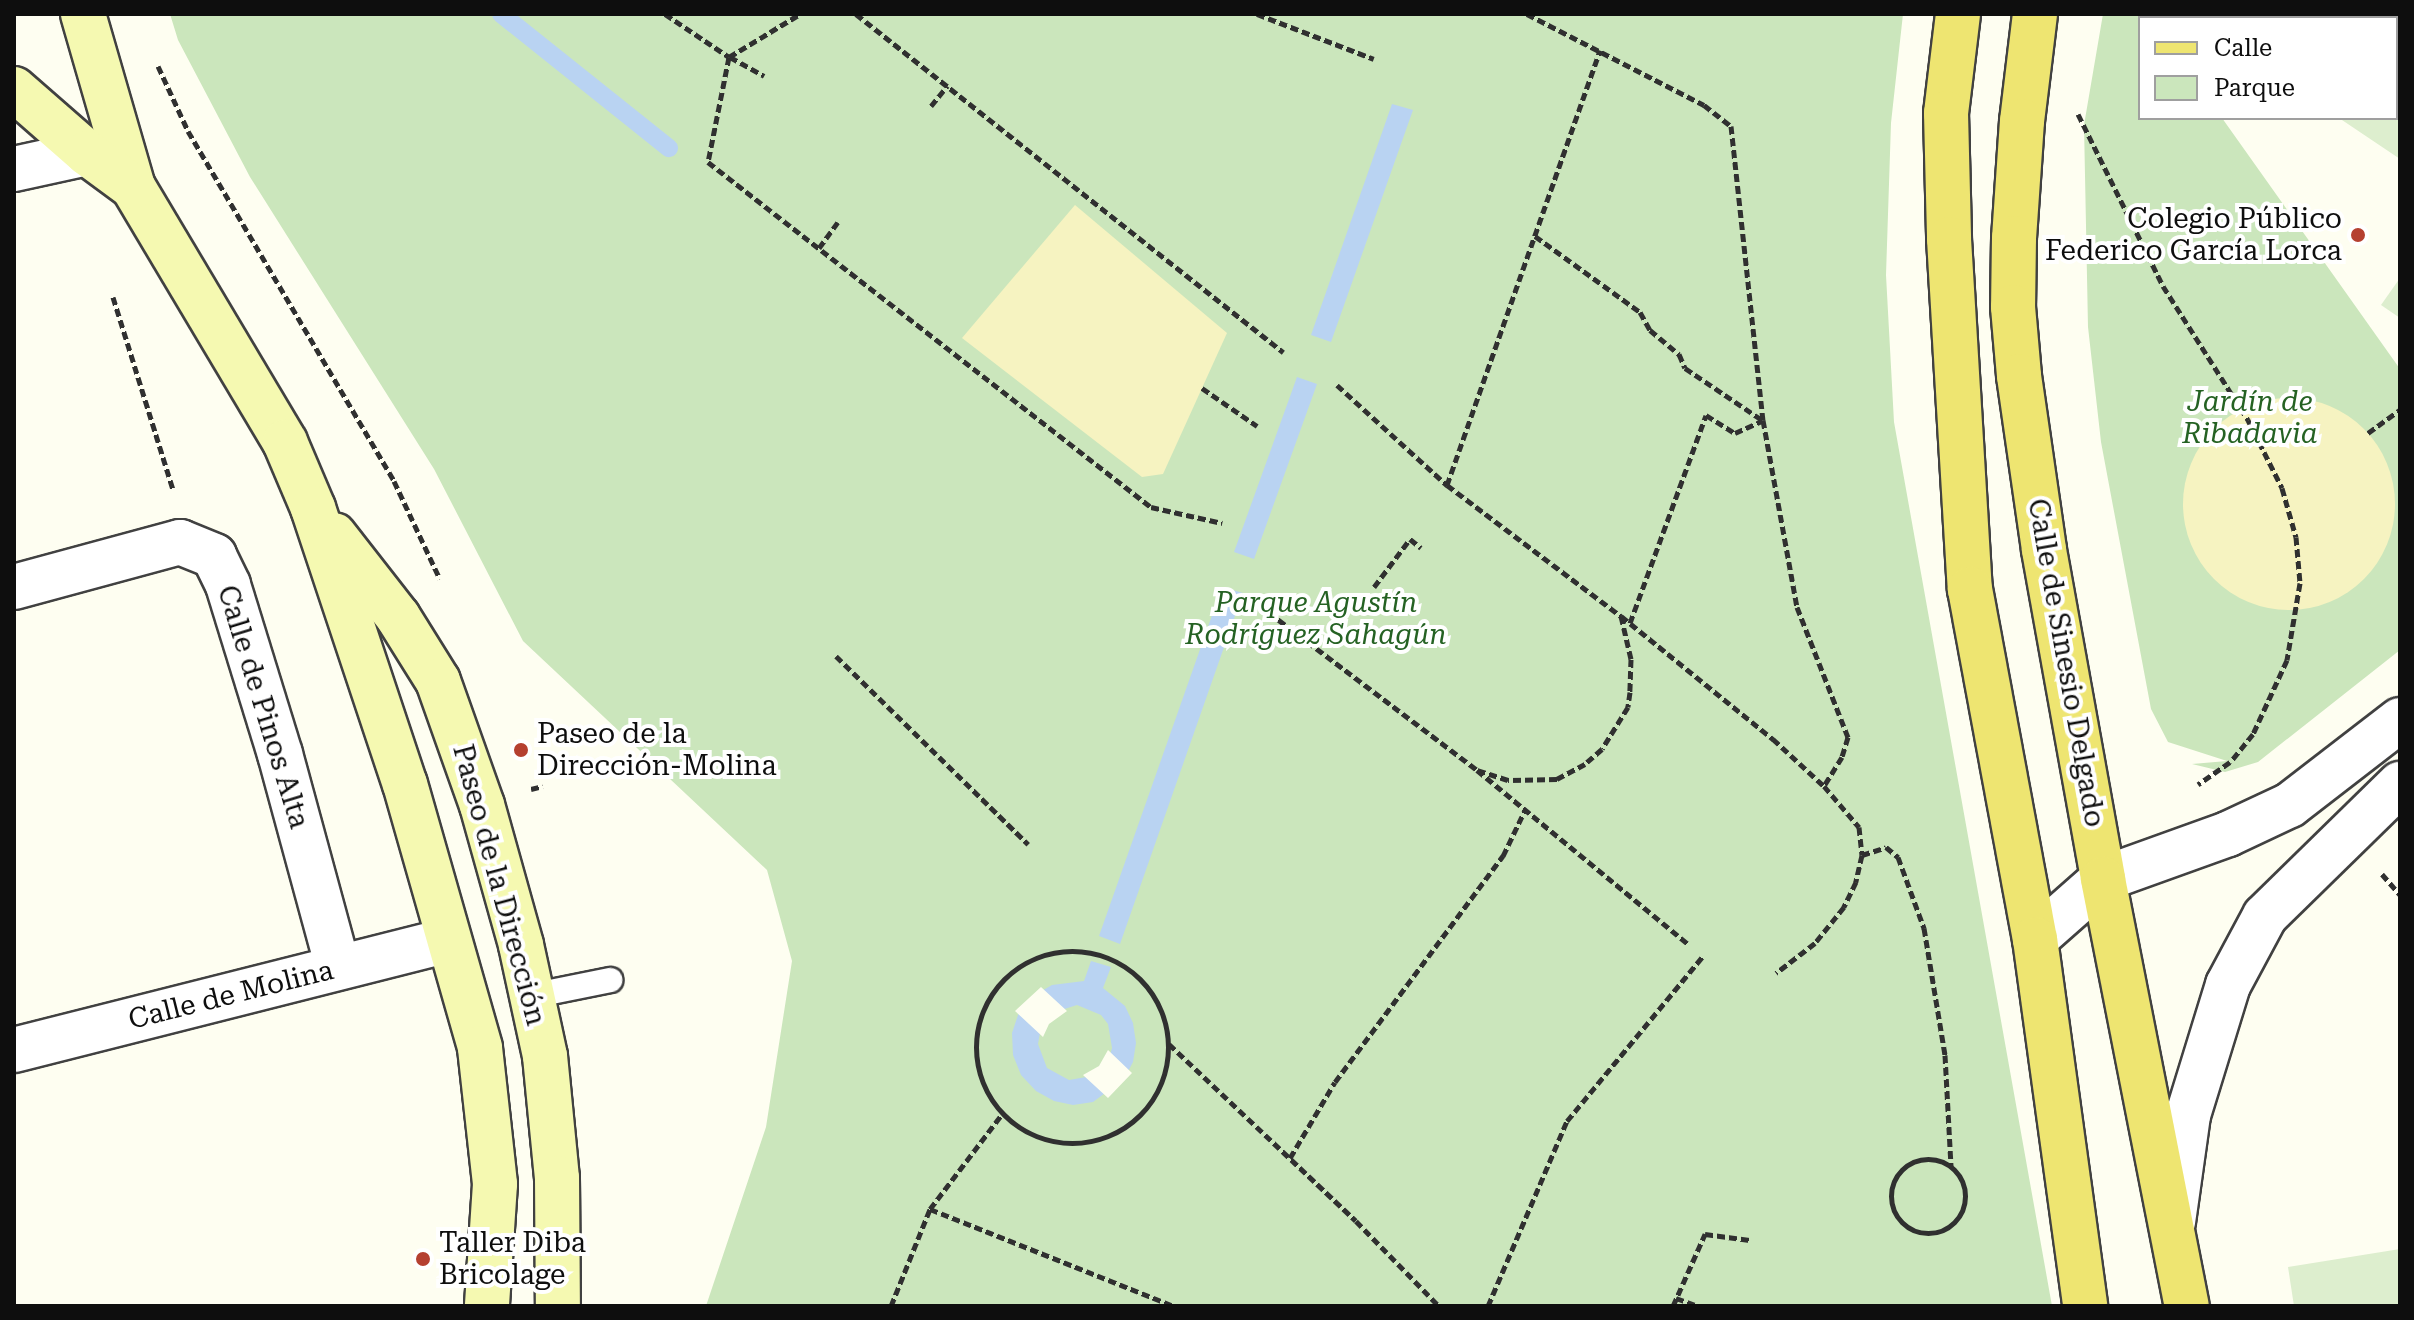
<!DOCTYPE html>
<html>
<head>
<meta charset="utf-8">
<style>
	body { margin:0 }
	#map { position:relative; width:2414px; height:1320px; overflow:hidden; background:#fefef1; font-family:"Roboto Serif",serif }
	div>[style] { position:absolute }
	.green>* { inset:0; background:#cbe6bc }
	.sand>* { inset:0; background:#f6f3c1 }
	.round { border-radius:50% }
	.pitch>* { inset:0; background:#ddeece }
	.water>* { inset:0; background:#b9d3f2 }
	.pier>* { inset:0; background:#fefef1 }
	.stream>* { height:18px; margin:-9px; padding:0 9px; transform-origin:9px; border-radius:9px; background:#b9d3f2 }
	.path>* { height:5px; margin-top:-2.5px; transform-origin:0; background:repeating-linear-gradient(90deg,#303030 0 8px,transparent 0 12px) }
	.path>.ring { margin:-2.5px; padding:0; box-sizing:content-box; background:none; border:5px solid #303030; border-radius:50% }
	.roads { filter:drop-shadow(2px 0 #414141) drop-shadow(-2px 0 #414141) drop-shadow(0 2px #414141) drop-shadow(0 -2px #414141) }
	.lane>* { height:24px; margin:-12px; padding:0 12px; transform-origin:12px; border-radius:12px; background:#fff }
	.street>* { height:44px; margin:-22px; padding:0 22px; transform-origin:22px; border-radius:22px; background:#fff }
	.secondary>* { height:44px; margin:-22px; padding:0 22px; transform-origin:22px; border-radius:22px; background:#f5f9b1 }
	.primary>* { height:44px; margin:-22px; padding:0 22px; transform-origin:22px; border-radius:22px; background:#eee571 }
	.dots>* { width:22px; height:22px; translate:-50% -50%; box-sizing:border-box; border:4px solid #fff; border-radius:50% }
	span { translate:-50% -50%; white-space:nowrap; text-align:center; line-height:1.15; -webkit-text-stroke:8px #fff; paint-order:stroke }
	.poi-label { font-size:28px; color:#0e0e0e }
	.right { translate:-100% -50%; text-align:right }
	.left { translate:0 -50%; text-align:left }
	.park-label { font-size:28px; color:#256223; font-style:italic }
	.street-label { font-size:28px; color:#0e0e0e }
	.frame { position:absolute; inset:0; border:16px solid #0e0e0e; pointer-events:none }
	.legend { position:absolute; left:2138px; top:16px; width:260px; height:104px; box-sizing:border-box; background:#fff; border:2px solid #9f9f9f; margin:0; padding:10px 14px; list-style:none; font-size:24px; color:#0e0e0e }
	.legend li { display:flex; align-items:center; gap:16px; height:40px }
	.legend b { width:40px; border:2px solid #9f9f9f }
</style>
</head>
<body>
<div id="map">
	<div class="green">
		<div style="clip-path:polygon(170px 14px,1903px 14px,1891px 123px,1886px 275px,1894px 422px,2052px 1306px,706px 1306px,766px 1127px,792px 961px,767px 870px,523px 641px,434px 469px,250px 177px,178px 40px)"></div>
		<div style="clip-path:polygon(2103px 14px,2148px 14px,2151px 18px,2140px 18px,2140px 118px,2222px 118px,2400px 369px,2400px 650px,2258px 762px,2225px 772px,2192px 764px,2227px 761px,2168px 742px,2151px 709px,2101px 442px,2088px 327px,2084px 125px)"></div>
	</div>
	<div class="sand">
		<div style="clip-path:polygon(1075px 205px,1227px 333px,1163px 474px,1142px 477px,962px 338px)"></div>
		<div class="round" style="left:2183px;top:398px;width:212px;height:212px"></div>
	</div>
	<div class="pitch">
		<div style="clip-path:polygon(2185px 14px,2400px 14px,2400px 159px,2339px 118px,2396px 118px,2396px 18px,2191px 18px)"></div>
		<div style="clip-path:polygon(2400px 278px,2400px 318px,2381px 305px)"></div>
		<div style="clip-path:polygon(2400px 1249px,2400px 1306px,2294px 1306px,2288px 1267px)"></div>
	</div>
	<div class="water">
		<div style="clip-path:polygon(1392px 104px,1413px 110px,1331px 342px,1311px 335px)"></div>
		<div style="clip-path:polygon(1297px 377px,1317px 384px,1254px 559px,1234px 552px)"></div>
		<div style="clip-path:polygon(1222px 587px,1243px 593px,1120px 944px,1099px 936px)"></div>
		<div style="clip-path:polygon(evenodd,1091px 961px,1111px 967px,1103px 988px,1125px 1006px,1133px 1023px,1136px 1043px,1133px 1062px,1124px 1079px,1093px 1102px,1073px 1105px,1054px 1101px,1036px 1091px,1021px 1075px,1013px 1055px,1012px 1033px,1019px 1012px,1033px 996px,1052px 985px,1084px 981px,1091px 961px,1077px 1005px,1101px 1015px,1108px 1024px,1112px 1048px,1109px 1059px,1092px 1076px,1069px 1080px,1047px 1068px,1038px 1044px,1040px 1033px,1055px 1012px,1077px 1005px)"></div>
	</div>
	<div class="pier">
		<div style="clip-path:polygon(1041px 987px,1067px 1011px,1049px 1024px,1043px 1037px,1015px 1011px)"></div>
		<div style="clip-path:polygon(1108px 1050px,1132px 1073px,1108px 1098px,1083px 1075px,1099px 1066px)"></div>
	</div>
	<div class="stream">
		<div style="left:501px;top:14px;width:215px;rotate:38.6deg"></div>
	</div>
	<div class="path">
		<div style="left:665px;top:14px;width:77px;rotate:33.9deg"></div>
		<div style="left:729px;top:57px;width:107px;rotate:101.3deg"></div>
		<div style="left:708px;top:162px;width:561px;rotate:37.91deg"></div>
		<div style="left:1151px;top:507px;width:73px;rotate:12.7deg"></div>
		<div style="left:856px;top:14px;width:545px;rotate:38.36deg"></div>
		<div style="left:1257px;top:14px;width:125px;rotate:21deg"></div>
		<div style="left:1527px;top:14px;width:199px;rotate:27.2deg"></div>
		<div style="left:1704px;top:105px;width:34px;rotate:38deg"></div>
		<div style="left:1731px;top:126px;width:296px;rotate:83.8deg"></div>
		<div style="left:1763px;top:420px;width:190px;rotate:79.7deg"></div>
		<div style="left:1797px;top:607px;width:140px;rotate:68.6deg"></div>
		<div style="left:1848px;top:737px;width:21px;rotate:107deg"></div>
		<div style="left:1842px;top:757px;width:34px;rotate:122deg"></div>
		<div style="left:729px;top:57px;width:83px;rotate:-31.2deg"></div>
		<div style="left:730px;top:57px;width:39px;rotate:29deg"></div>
		<div style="left:158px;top:66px;width:72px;rotate:65.2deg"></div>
		<div style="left:188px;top:131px;width:406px;rotate:59.5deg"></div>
		<div style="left:394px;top:481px;width:108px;rotate:64.9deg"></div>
		<div style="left:931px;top:106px;width:26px;rotate:-51deg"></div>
		<div style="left:2078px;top:114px;width:192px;rotate:63.7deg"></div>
		<div style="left:2163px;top:286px;width:159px;rotate:57.6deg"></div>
		<div style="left:2248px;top:420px;width:76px;rotate:63.4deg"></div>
		<div style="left:2282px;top:488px;width:51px;rotate:74.1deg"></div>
		<div style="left:2296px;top:537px;width:46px;rotate:85deg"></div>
		<div style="left:2300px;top:583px;width:78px;rotate:99.6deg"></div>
		<div style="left:2287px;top:660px;width:81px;rotate:114.7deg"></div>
		<div style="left:2253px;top:734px;width:36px;rotate:129deg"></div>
		<div style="left:2230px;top:762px;width:39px;rotate:145deg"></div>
		<div style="left:1535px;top:236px;width:130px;rotate:35.9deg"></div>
		<div style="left:1640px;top:312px;width:21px;rotate:61deg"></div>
		<div style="left:1650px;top:330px;width:38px;rotate:40deg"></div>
		<div style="left:1679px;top:354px;width:15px;rotate:67deg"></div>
		<div style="left:1685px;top:368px;width:93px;rotate:34deg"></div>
		<div style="left:819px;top:248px;width:32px;rotate:-54deg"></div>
		<div style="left:113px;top:297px;width:202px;rotate:72.7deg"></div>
		<div style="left:1337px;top:385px;width:149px;rotate:42.3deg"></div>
		<div style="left:1447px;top:485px;width:218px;rotate:37deg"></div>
		<div style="left:1621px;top:616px;width:44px;rotate:76.9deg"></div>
		<div style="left:1631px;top:659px;width:33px;rotate:92deg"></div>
		<div style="left:1630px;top:692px;width:15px;rotate:98deg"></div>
		<div style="left:1628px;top:707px;width:49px;rotate:121.8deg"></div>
		<div style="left:1602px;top:749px;width:23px;rotate:139deg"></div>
		<div style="left:1585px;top:764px;width:32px;rotate:152deg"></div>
		<div style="left:1557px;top:779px;width:49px;rotate:178.8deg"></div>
		<div style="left:1508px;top:780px;width:33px;rotate:-162deg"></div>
		<div style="left:1202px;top:388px;width:67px;rotate:34.6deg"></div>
		<div style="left:2368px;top:433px;width:39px;rotate:-36deg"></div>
		<div style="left:1447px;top:485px;width:461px;rotate:-70.6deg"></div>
		<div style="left:1374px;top:587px;width:60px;rotate:-53.1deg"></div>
		<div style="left:1410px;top:539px;width:14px;rotate:39deg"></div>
		<div style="left:1259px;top:605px;width:273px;rotate:37.1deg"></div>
		<div style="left:1477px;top:770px;width:273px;rotate:39.5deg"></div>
		<div style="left:1621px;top:616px;width:196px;rotate:39deg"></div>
		<div style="left:1773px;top:739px;width:69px;rotate:42.7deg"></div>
		<div style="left:1824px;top:786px;width:54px;rotate:49.5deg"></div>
		<div style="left:1859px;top:827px;width:28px;rotate:84deg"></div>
		<div style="left:1862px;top:855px;width:28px;rotate:103deg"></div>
		<div style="left:1856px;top:882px;width:28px;rotate:116deg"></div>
		<div style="left:1844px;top:907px;width:46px;rotate:128.9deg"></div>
		<div style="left:1815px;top:943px;width:49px;rotate:142.4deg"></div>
		<div style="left:1630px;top:623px;width:221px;rotate:-69.9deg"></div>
		<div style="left:1706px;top:415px;width:34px;rotate:32deg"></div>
		<div style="left:1735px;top:433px;width:30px;rotate:-24deg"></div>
		<div style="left:836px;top:656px;width:269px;rotate:44.4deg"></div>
		<div style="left:531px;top:789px;width:12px;rotate:-14deg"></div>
		<div style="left:1862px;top:855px;width:25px;rotate:-18deg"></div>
		<div style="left:1886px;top:847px;width:16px;rotate:40deg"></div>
		<div style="left:1898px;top:857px;width:76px;rotate:69.9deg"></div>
		<div style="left:1924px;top:928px;width:129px;rotate:80.6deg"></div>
		<div style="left:1945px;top:1055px;width:111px;rotate:86.9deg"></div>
		<div style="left:2382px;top:874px;width:28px;rotate:49deg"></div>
		<div class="ring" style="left:976px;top:951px;width:187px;height:187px"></div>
		<div style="left:1169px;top:1044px;width:257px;rotate:43.4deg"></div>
		<div style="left:1356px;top:1221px;width:119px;rotate:45.7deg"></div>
		<div style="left:1290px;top:1158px;width:88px;rotate:-59.4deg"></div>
		<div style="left:1335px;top:1082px;width:282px;rotate:-53.4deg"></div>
		<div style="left:1503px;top:856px;width:51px;rotate:-64.4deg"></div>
		<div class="ring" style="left:1891px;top:1159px;width:69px;height:69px"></div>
		<div style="left:930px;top:1209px;width:263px;rotate:21.7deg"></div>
		<div style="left:1676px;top:1298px;width:23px;rotate:20deg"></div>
		<div style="left:891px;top:1306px;width:105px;rotate:-68.1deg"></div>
		<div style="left:930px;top:1209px;width:119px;rotate:-52.8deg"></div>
		<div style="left:1488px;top:1306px;width:201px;rotate:-66.9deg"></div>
		<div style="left:1567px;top:1121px;width:214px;rotate:-50.5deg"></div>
		<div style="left:1673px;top:1306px;width:79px;rotate:-66deg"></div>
		<div style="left:1705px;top:1234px;width:45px;rotate:7.6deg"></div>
	</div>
	<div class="roads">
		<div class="lane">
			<div style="left:531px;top:996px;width:81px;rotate:-11.4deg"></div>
		</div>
		<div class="street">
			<div style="left:14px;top:169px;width:75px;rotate:-12.4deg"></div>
			<div style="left:14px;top:587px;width:172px;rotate:-15.2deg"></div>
			<div style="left:180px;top:542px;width:37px;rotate:22deg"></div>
			<div style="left:214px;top:556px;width:32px;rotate:64deg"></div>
			<div style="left:228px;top:585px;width:177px;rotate:72.9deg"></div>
			<div style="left:280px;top:754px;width:221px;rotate:74.8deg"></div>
			<div style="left:2035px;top:939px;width:91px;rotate:-41.4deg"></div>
			<div style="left:2103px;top:879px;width:133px;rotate:-19.8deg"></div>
			<div style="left:2228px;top:834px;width:68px;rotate:-25.1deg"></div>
			<div style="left:2290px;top:805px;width:139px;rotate:-37.7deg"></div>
			<div style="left:14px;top:1050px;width:448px;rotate:-14.2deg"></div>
			<div style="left:2173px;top:1222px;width:108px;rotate:-82deg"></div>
			<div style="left:2188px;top:1115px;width:136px;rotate:-72.9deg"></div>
			<div style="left:2228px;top:985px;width:78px;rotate:-61.8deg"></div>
			<div style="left:2265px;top:916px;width:189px;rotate:-44.4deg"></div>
		</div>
		<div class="secondary">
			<div style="left:83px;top:14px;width:180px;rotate:73.9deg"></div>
			<div style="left:133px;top:187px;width:297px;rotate:59.2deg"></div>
			<div style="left:285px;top:442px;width:72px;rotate:67deg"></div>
			<div style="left:313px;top:508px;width:291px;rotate:71.6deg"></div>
			<div style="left:405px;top:784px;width:274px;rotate:74.1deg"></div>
			<div style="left:480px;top:1048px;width:137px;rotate:83.7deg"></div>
			<div style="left:495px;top:1184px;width:122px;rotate:93.8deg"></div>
			<div style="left:14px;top:89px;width:97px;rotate:41.2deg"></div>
			<div style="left:87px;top:153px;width:57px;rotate:36.5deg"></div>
			<div style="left:334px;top:535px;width:104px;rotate:52deg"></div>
			<div style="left:398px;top:617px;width:75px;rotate:58deg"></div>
			<div style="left:438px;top:681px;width:132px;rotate:70.5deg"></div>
			<div style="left:482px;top:805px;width:145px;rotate:74.4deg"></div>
			<div style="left:521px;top:945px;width:114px;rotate:77.8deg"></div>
			<div style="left:545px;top:1056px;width:123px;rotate:84.4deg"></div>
			<div style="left:557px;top:1178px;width:128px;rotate:89.6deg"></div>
		</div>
		<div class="primary">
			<div style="left:1958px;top:14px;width:100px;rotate:96.9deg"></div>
			<div style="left:1946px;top:113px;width:126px;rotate:88.6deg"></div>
			<div style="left:1949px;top:239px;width:351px;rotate:86.6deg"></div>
			<div style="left:1970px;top:589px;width:356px;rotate:79.5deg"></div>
			<div style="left:2035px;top:939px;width:370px;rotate:82.2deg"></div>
			<div style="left:2035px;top:14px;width:108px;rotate:96.9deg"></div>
			<div style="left:2022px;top:121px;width:117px;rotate:93.9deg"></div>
			<div style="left:2014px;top:238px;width:69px;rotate:90.8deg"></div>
			<div style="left:2013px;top:307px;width:69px;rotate:85deg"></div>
			<div style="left:2019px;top:376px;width:176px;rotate:81.8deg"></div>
			<div style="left:2044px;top:550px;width:334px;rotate:79.8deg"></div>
			<div style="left:2103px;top:879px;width:435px;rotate:78.9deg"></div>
		</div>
	</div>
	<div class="dots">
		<div style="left:2358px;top:235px;background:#b54030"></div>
		<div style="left:521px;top:750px;background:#b54030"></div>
		<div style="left:423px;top:1259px;background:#b54030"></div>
	</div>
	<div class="poi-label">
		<span class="right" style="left:2342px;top:235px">Colegio Público<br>Federico García Lorca</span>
		<span class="left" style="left:537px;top:750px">Paseo de la<br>Dirección-Molina</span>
		<span class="left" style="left:439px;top:1259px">Taller Diba<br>Bricolage</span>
	</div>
	<div class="park-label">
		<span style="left:2250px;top:418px">Jardín de<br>Ribadavia</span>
		<span style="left:1316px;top:619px">Parque Agustín<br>Rodríguez Sahagún</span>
	</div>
	<div class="street-label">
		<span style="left:2066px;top:663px;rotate:80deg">Calle de Sinesio Delgado</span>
		<span style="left:263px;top:707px;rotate:73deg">Calle de Pinos Alta</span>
		<span style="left:499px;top:885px;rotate:75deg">Paseo de la Dirección</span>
		<span style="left:231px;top:995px;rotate:-14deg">Calle de Molina</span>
	</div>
	<div class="frame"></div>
	<ul class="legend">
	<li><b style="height:10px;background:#eee571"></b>Calle</li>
	<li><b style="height:22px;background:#cbe6bc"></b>Parque</li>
	</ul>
</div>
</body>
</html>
